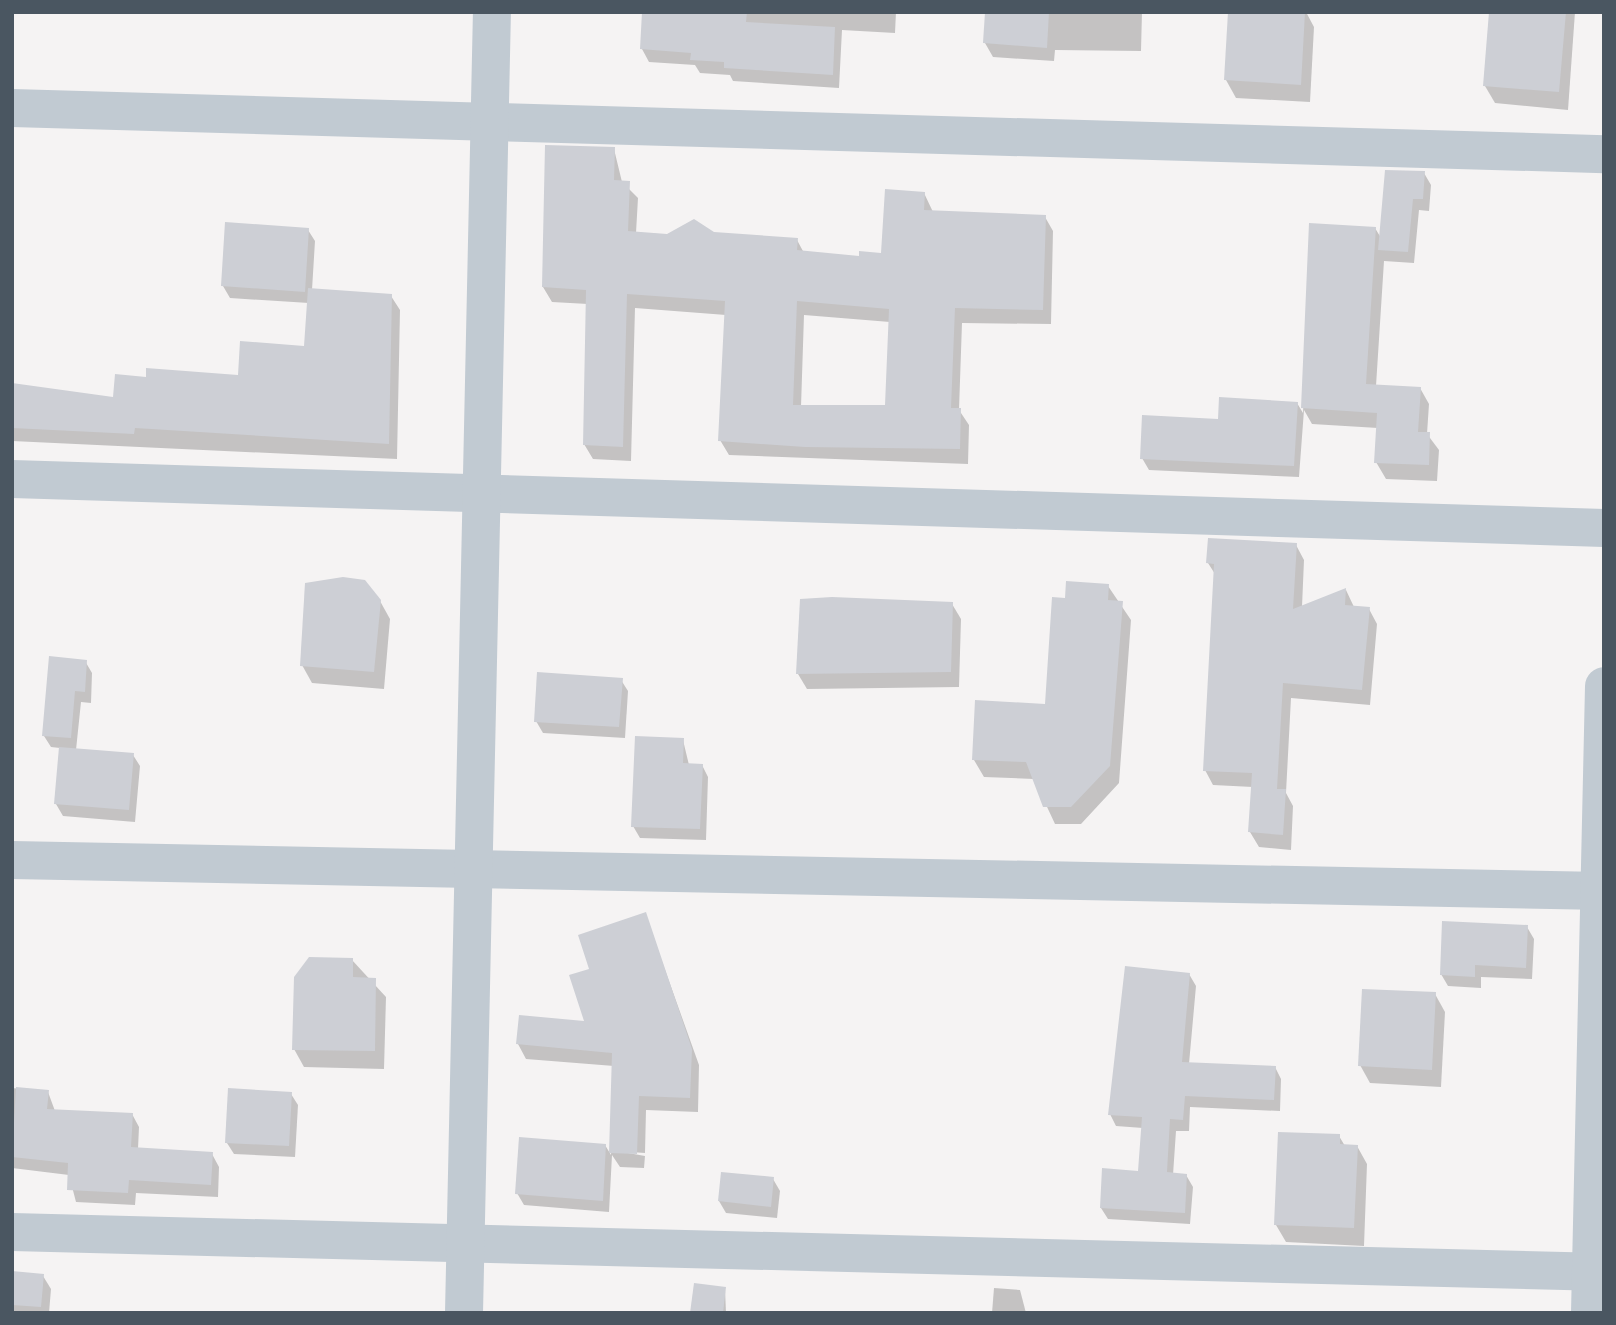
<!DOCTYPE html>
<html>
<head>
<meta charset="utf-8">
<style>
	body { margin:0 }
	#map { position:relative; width:1616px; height:1325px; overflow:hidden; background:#f5f3f3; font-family:"DM Sans",sans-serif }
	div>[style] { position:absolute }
	.shadow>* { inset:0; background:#0003 }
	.building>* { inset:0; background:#cdcfd5 }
	.street>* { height:38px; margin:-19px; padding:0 19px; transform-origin:19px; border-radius:19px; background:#c1cad2 }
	span { translate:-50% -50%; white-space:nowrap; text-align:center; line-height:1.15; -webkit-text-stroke:5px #fff; paint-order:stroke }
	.frame { position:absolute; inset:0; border:14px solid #4a5661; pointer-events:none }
</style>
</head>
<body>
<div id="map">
	<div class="shadow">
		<div style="clip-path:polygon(644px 12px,896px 12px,895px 33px,842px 30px,839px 88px,733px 81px,730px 75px,700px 73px,695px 65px,649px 62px,642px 49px)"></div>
		<div style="clip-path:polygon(987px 12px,1142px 12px,1141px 51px,1055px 50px,1054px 61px,993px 57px,985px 43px)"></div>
		<div style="clip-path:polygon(1230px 12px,1306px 12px,1314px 27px,1310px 102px,1236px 98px,1226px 80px)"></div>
		<div style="clip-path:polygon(1491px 12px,1575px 12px,1568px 110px,1495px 103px,1485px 86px)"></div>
		<div style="clip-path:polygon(evenodd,614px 149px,622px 182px,638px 198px,636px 233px,797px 240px,804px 253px,860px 258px,883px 255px,924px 193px,933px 212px,1045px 217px,1053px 231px,1051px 324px,962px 323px,959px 410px,969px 425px,968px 464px,729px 455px,720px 440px,726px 315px,635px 308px,631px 461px,593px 459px,584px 444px,588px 304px,552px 302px,543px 287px,614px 149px,804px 315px,890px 322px,886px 407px,801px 407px,804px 315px)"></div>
		<div style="clip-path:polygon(1424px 173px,1431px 185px,1429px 211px,1419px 210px,1414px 263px,1384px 261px,1376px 386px,1420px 388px,1429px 404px,1427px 434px,1439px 450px,1437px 481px,1386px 479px,1376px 462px,1378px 428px,1312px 424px,1304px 410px,1299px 477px,1149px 470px,1142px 458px,1220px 421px,1297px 403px,1303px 413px,1311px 224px,1375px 228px,1381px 238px)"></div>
		<div style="clip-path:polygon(308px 230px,315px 241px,312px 290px,391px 296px,400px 310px,397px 459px,12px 441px,12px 386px,115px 399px,147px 379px,239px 377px,306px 348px,309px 303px,230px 298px,223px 286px)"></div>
		<div style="clip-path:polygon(1296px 545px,1304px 560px,1302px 607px,1346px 590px,1354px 607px,1369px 609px,1377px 624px,1370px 705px,1291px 698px,1286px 793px,1293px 806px,1291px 850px,1259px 847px,1250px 832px,1253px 787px,1213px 785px,1205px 770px,1215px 574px,1208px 563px)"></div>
		<div style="clip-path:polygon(1108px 586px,1131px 620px,1119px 783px,1081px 824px,1055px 824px,1034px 779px,984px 777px,974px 760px,1047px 705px,1067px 599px)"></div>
		<div style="clip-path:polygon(380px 601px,390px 619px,384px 689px,312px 683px,302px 665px)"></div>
		<div style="clip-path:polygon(952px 604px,961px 619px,959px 687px,807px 689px,798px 674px)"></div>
		<div style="clip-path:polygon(85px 661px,92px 673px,91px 703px,81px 702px,76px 750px,133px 755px,140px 766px,135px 822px,63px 816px,56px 804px,60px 748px,51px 747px,44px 736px)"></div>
		<div style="clip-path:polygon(621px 680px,628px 691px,625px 738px,543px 733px,536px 721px)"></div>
		<div style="clip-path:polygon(683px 740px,689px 765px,702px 765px,708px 777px,706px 840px,640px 838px,633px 826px)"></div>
		<div style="clip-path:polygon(645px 914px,699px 1065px,698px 1112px,646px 1110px,645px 1153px,617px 1151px,645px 1156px,644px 1168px,620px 1167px,612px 1155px,609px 1212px,524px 1205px,517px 1193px,605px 1145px,611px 1155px,614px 1066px,526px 1059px,518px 1044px,587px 1023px,591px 970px)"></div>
		<div style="clip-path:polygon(1527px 927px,1534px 939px,1532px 979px,1481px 977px,1481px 988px,1448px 986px,1441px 974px)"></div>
		<div style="clip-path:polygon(352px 960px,386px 997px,384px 1069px,304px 1067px,294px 1049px)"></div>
		<div style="clip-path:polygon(1189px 974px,1196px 986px,1189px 1064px,1275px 1067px,1281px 1079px,1280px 1111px,1190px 1107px,1189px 1131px,1176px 1131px,1173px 1175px,1186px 1175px,1193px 1187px,1190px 1224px,1108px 1219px,1101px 1208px,1140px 1172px,1143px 1128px,1116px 1126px,1110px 1114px)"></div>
		<div style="clip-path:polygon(1435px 994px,1445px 1012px,1441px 1087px,1370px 1083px,1360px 1065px)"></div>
		<div style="clip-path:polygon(12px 1088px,48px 1092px,55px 1111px,132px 1114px,139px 1127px,138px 1149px,212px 1154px,219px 1167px,218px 1197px,136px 1193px,135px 1205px,76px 1202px,69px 1175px,12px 1168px)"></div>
		<div style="clip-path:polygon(291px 1094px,298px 1105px,295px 1157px,234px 1154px,227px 1143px)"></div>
		<div style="clip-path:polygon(1339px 1136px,1345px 1146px,1357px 1146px,1367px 1164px,1364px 1246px,1286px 1242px,1276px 1225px)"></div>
		<div style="clip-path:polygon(773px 1179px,780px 1191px,777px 1218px,726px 1213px,719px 1201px)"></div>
		<div style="clip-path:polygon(12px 1273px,43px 1276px,51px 1289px,49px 1313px,12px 1313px)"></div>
		<div style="clip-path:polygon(994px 1288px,1020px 1290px,1026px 1313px,992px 1313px)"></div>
		<div style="clip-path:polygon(725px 1289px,726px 1313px,692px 1313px)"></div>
	</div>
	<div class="building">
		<div style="clip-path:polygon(642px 12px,747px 12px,746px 22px,835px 27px,833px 75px,724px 68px,724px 62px,690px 60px,691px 53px,640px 49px)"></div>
		<div style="clip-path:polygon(985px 12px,1049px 12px,1047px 48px,983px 43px)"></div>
		<div style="clip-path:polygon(1228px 12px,1305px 12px,1301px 85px,1224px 80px)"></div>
		<div style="clip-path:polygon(1489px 12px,1566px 12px,1559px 92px,1483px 86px)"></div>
		<div style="clip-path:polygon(evenodd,545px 145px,615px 147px,614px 180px,630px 181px,628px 231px,667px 234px,694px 219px,714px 232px,798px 238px,797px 250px,859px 256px,859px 251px,881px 253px,885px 189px,925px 192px,924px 210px,1046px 215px,1043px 310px,955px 308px,951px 408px,961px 408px,960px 449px,805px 447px,718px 441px,725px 301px,627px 294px,623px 447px,583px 445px,586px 290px,542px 287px,545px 145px,797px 301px,889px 309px,885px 405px,793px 405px,797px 301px)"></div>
		<div style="clip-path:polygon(1385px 170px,1425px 171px,1423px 199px,1413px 199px,1408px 252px,1378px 250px)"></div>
		<div style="clip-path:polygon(225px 222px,309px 228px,305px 292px,221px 286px)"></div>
		<div style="clip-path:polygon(1309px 223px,1376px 227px,1366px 384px,1421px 387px,1418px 432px,1430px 432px,1429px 465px,1374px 463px,1377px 413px,1301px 408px)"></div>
		<div style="clip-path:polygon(308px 288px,392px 294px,389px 444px,135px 428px,134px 434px,12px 428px,12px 383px,113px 397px,115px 374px,146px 377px,146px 368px,238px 375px,240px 341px,304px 346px)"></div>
		<div style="clip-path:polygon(1219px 397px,1298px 402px,1294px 466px,1140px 459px,1142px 415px,1218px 419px)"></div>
		<div style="clip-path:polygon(1208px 538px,1297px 543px,1293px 609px,1346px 588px,1345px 605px,1370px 607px,1362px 690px,1283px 683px,1277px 789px,1286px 789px,1283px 835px,1248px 832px,1252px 773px,1203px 771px,1214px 564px,1206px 563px)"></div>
		<div style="clip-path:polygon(343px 577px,365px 580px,381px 600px,374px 672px,300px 666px,305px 583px)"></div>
		<div style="clip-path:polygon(1066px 581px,1109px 584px,1108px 600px,1123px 601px,1110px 766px,1071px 807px,1043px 807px,1026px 762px,972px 760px,975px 700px,1045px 704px,1052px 597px,1065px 598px)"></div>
		<div style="clip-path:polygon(832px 597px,953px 602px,951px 672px,796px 674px,800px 599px)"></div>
		<div style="clip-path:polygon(49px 656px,87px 660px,85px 692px,75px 691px,71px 738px,42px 736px)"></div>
		<div style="clip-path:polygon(537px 672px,623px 678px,619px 727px,534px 722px)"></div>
		<div style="clip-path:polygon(635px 736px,684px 738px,683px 763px,703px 764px,700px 829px,631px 827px)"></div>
		<div style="clip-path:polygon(59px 747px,134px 753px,129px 810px,54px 804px)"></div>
		<div style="clip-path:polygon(646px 912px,692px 1049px,690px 1098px,639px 1096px,637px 1154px,609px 1153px,612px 1053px,516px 1044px,519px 1015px,584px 1021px,569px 975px,589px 969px,578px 935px)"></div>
		<div style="clip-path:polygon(1442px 921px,1528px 925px,1526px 968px,1475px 965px,1475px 977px,1440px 975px)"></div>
		<div style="clip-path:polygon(309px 957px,353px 958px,353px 977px,376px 978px,375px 1051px,292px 1050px,294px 977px)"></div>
		<div style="clip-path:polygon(1125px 966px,1190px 973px,1182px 1062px,1276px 1066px,1274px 1100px,1185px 1096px,1183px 1120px,1170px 1119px,1167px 1172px,1187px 1174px,1185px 1213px,1100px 1208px,1102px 1168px,1138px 1171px,1142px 1117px,1108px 1115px)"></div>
		<div style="clip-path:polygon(1362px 989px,1436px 992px,1432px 1070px,1358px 1066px)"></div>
		<div style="clip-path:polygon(16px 1087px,49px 1090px,47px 1109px,133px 1113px,131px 1147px,213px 1152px,211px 1185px,129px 1180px,128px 1193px,67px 1190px,68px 1163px,12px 1157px)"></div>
		<div style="clip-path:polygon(228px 1088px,292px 1092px,289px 1146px,225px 1143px)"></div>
		<div style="clip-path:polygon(1278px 1132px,1340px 1134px,1340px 1144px,1358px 1145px,1354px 1228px,1274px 1225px)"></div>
		<div style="clip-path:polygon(519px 1137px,606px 1144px,603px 1201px,515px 1194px)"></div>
		<div style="clip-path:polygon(721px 1172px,774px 1177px,771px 1207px,718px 1201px)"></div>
		<div style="clip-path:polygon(12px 1271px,44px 1274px,41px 1307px,12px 1305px)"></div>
		<div style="clip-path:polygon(694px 1283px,726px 1287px,723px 1313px,690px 1313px)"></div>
	</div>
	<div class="street">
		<div style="left:12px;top:108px;width:1593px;rotate:1.66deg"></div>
		<div style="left:12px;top:479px;width:1593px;rotate:1.76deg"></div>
		<div style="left:12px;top:860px;width:1592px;rotate:1.12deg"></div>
		<div style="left:12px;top:1232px;width:1593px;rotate:1.44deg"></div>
		<div style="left:464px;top:1313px;width:1301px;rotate:-88.77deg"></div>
		<div style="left:1590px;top:1313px;width:627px;rotate:-88.72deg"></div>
	</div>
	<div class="frame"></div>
</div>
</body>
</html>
